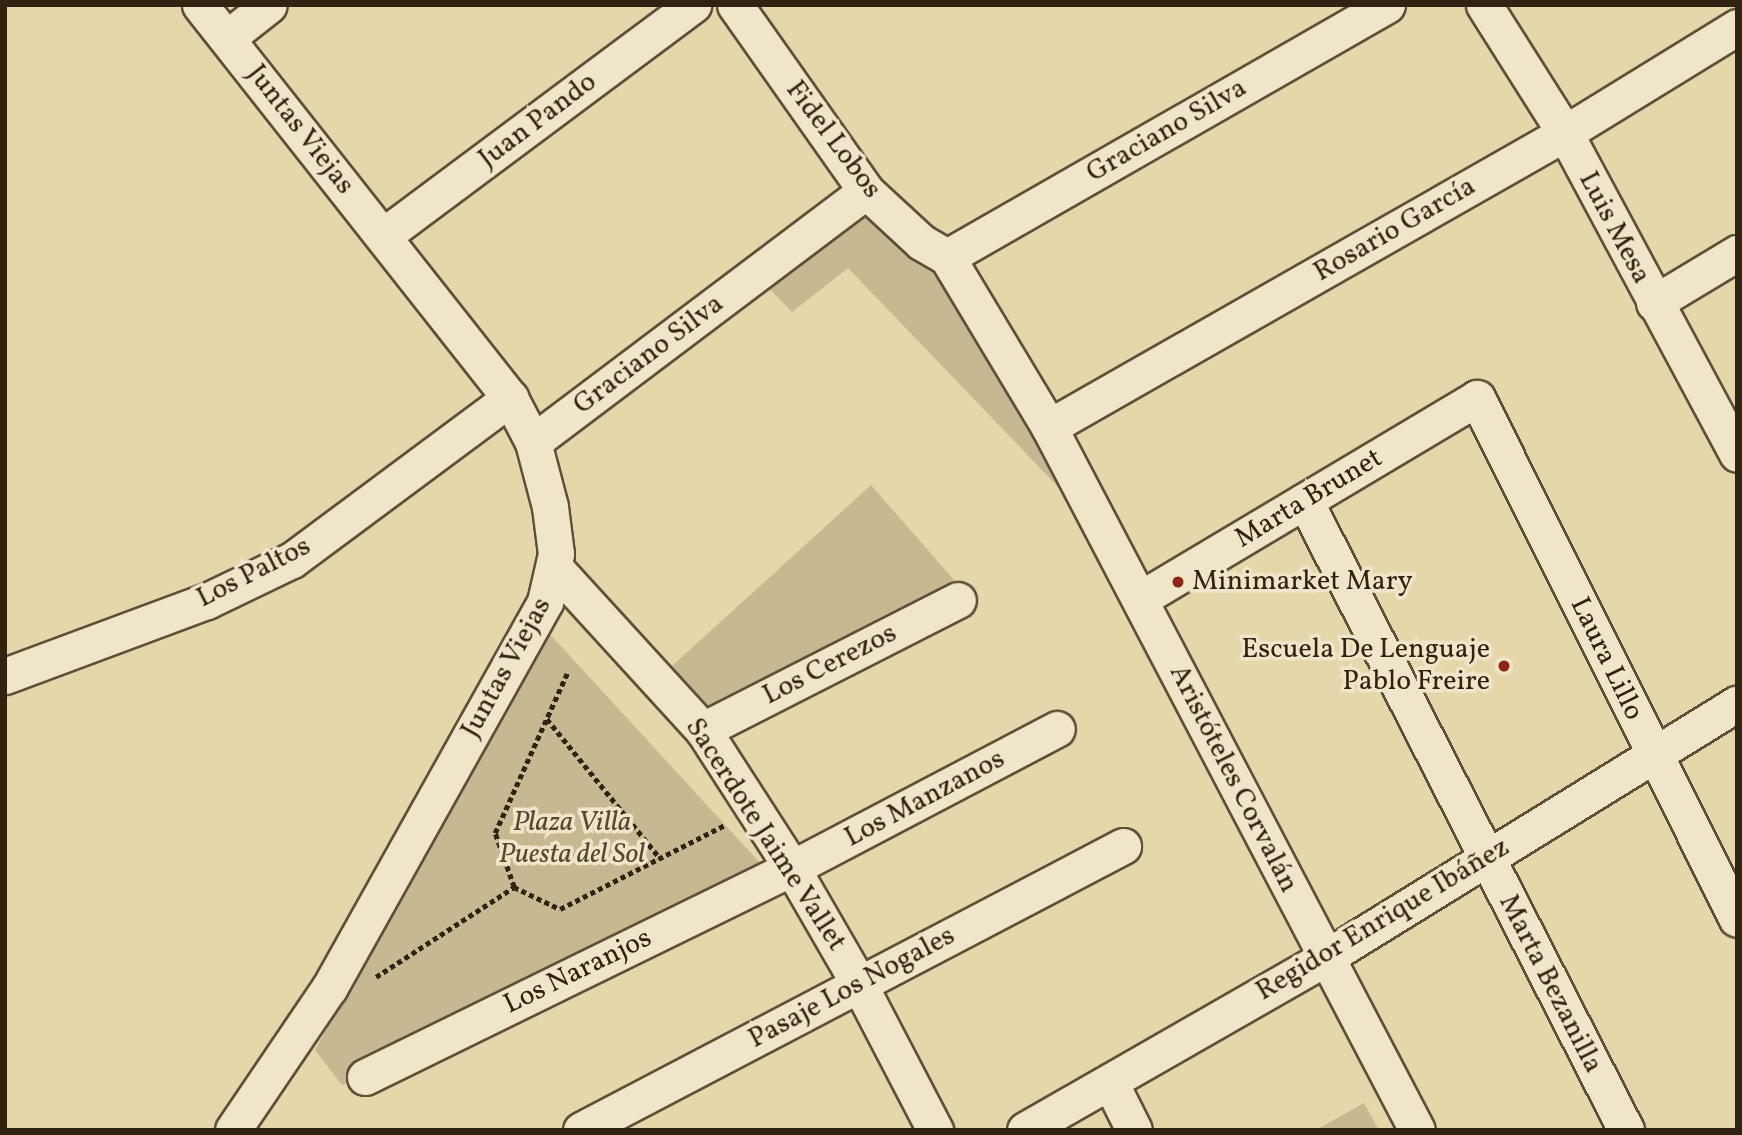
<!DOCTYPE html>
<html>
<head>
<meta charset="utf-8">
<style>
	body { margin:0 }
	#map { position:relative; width:1742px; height:1135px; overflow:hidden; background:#e6d7ab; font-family:Vollkorn,serif }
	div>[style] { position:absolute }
	.green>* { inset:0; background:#c7b891 }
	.path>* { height:4.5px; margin-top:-2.25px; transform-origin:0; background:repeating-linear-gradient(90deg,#302312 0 5px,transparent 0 8.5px) }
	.roads { filter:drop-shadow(2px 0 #5e5038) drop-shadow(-2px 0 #5e5038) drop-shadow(0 2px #5e5038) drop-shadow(0 -2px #5e5038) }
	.minor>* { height:35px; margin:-17.5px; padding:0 17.5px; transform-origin:17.5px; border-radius:17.5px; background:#efe5c8 }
	.dots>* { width:19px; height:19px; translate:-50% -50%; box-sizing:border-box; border:4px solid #efe5c8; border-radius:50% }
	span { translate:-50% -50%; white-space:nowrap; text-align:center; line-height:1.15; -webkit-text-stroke:7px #efe5c8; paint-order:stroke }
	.street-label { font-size:28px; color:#302312 }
	.poi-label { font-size:28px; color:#302312 }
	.left { translate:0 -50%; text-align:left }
	.right { translate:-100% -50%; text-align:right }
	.park-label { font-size:28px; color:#564832; font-style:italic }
	.frame { position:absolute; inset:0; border:7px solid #302312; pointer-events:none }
</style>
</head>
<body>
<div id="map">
	<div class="green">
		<div style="clip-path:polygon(864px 208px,948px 285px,1054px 460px,1064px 493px,848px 268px,792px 312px,761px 280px)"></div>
		<div style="clip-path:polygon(871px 485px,954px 580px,708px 714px,672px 666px)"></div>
		<div style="clip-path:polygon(548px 632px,773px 877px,342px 1085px,315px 1050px)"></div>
		<div style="clip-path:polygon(1364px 1103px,1379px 1130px,1316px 1130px)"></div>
	</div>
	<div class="path">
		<div style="left:547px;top:719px;width:179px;rotate:50.9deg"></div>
		<div style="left:514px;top:887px;width:57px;rotate:-109.4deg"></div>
		<div style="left:495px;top:833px;width:178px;rotate:-65.7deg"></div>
		<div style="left:376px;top:977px;width:165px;rotate:-33.1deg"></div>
		<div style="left:514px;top:887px;width:51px;rotate:25.6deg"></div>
		<div style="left:560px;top:909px;width:185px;rotate:-27deg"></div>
	</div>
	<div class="roads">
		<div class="minor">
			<div style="left:200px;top:5px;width:501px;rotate:51.73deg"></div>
			<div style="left:510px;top:398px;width:50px;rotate:62.4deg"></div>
			<div style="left:533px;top:442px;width:67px;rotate:75.3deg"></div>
			<div style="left:550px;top:507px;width:47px;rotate:82.7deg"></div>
			<div style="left:556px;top:554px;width:49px;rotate:102.9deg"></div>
			<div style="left:545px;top:602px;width:442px;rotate:119.2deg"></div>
			<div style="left:329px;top:988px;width:171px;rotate:124.1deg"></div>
			<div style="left:735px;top:5px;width:228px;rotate:54.8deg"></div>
			<div style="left:866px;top:191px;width:75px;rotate:42.8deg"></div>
			<div style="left:921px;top:242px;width:30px;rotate:30deg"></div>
			<div style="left:947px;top:257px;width:198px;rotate:59deg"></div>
			<div style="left:1049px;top:427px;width:793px;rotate:62.37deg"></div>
			<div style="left:1484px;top:5px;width:151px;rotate:57.7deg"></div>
			<div style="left:1565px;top:133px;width:364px;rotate:61.8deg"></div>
			<div style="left:227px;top:38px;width:53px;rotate:-38.2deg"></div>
			<div style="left:383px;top:236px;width:387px;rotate:-36.7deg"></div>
			<div style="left:947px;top:257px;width:507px;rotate:-29.8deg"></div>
			<div style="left:1654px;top:303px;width:97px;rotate:-31.1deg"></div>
			<div style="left:1049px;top:427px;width:594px;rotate:-29.67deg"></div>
			<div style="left:1565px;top:133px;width:202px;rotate:-31.6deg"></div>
			<div style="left:533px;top:442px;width:417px;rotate:-37deg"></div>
			<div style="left:1305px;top:501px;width:706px;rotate:62.96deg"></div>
			<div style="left:555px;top:568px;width:219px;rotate:47.6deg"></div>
			<div style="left:703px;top:730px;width:164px;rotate:57.2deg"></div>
			<div style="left:792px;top:868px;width:134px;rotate:60deg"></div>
			<div style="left:859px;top:984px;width:165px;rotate:62.5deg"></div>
			<div style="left:1140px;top:599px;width:392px;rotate:-30.8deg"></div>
			<div style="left:1477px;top:398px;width:582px;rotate:63.48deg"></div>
			<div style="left:5px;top:676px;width:215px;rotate:-20.4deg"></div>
			<div style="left:207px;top:601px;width:94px;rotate:-25.8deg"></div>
			<div style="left:292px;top:560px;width:272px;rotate:-36.6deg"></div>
			<div style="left:703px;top:730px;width:286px;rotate:-27deg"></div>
			<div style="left:365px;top:1077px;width:475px;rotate:-26.1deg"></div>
			<div style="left:792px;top:868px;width:299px;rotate:-27.7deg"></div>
			<div style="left:1111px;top:1084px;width:51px;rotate:63.4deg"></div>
			<div style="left:581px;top:1130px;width:612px;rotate:-27.65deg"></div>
			<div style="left:1025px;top:1130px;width:346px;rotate:-29.8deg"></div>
			<div style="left:1325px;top:958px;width:484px;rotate:-31.7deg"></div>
		</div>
	</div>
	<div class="dots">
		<div style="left:1178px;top:582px;background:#8f2418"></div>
		<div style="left:1504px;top:666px;background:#8f2418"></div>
	</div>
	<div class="street-label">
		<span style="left:538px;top:121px;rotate:-37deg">Juan Pando</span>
		<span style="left:300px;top:130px;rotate:52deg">Juntas Viejas</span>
		<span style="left:1167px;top:131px;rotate:-30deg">Graciano Silva</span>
		<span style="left:833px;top:140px;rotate:53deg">Fidel Lobos</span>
		<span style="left:1614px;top:228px;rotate:62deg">Luis Mesa</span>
		<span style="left:1395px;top:230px;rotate:-30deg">Rosario García</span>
		<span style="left:649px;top:355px;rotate:-37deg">Graciano Silva</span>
		<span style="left:1309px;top:499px;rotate:-31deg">Marta Brunet</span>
		<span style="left:254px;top:573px;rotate:-27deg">Los Paltos</span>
		<span style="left:1606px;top:659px;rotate:64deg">Laura Lillo</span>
		<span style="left:830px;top:665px;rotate:-27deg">Los Cerezos</span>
		<span style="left:507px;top:668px;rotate:-61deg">Juntas Viejas</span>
		<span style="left:1233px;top:779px;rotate:63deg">Aristóteles Corvalán</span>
		<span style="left:925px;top:799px;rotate:-28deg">Los Manzanos</span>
		<span style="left:765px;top:835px;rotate:57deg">Sacerdote Jaime Vallet</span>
		<span style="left:1383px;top:920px;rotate:-31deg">Regidor Enrique Ibáñez</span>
		<span style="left:578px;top:972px;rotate:-26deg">Los Naranjos</span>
		<span style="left:1550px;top:984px;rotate:63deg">Marta Bezanilla</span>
		<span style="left:852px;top:988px;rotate:-28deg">Pasaje Los Nogales</span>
	</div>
	<div class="poi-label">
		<span class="left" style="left:1192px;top:582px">Minimarket Mary</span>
		<span class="right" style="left:1490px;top:666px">Escuela De Lenguaje<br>Pablo Freire</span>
	</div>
	<div class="park-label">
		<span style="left:572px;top:839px">Plaza Villa<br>Puesta del Sol</span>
	</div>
	<div class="frame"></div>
</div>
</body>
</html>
